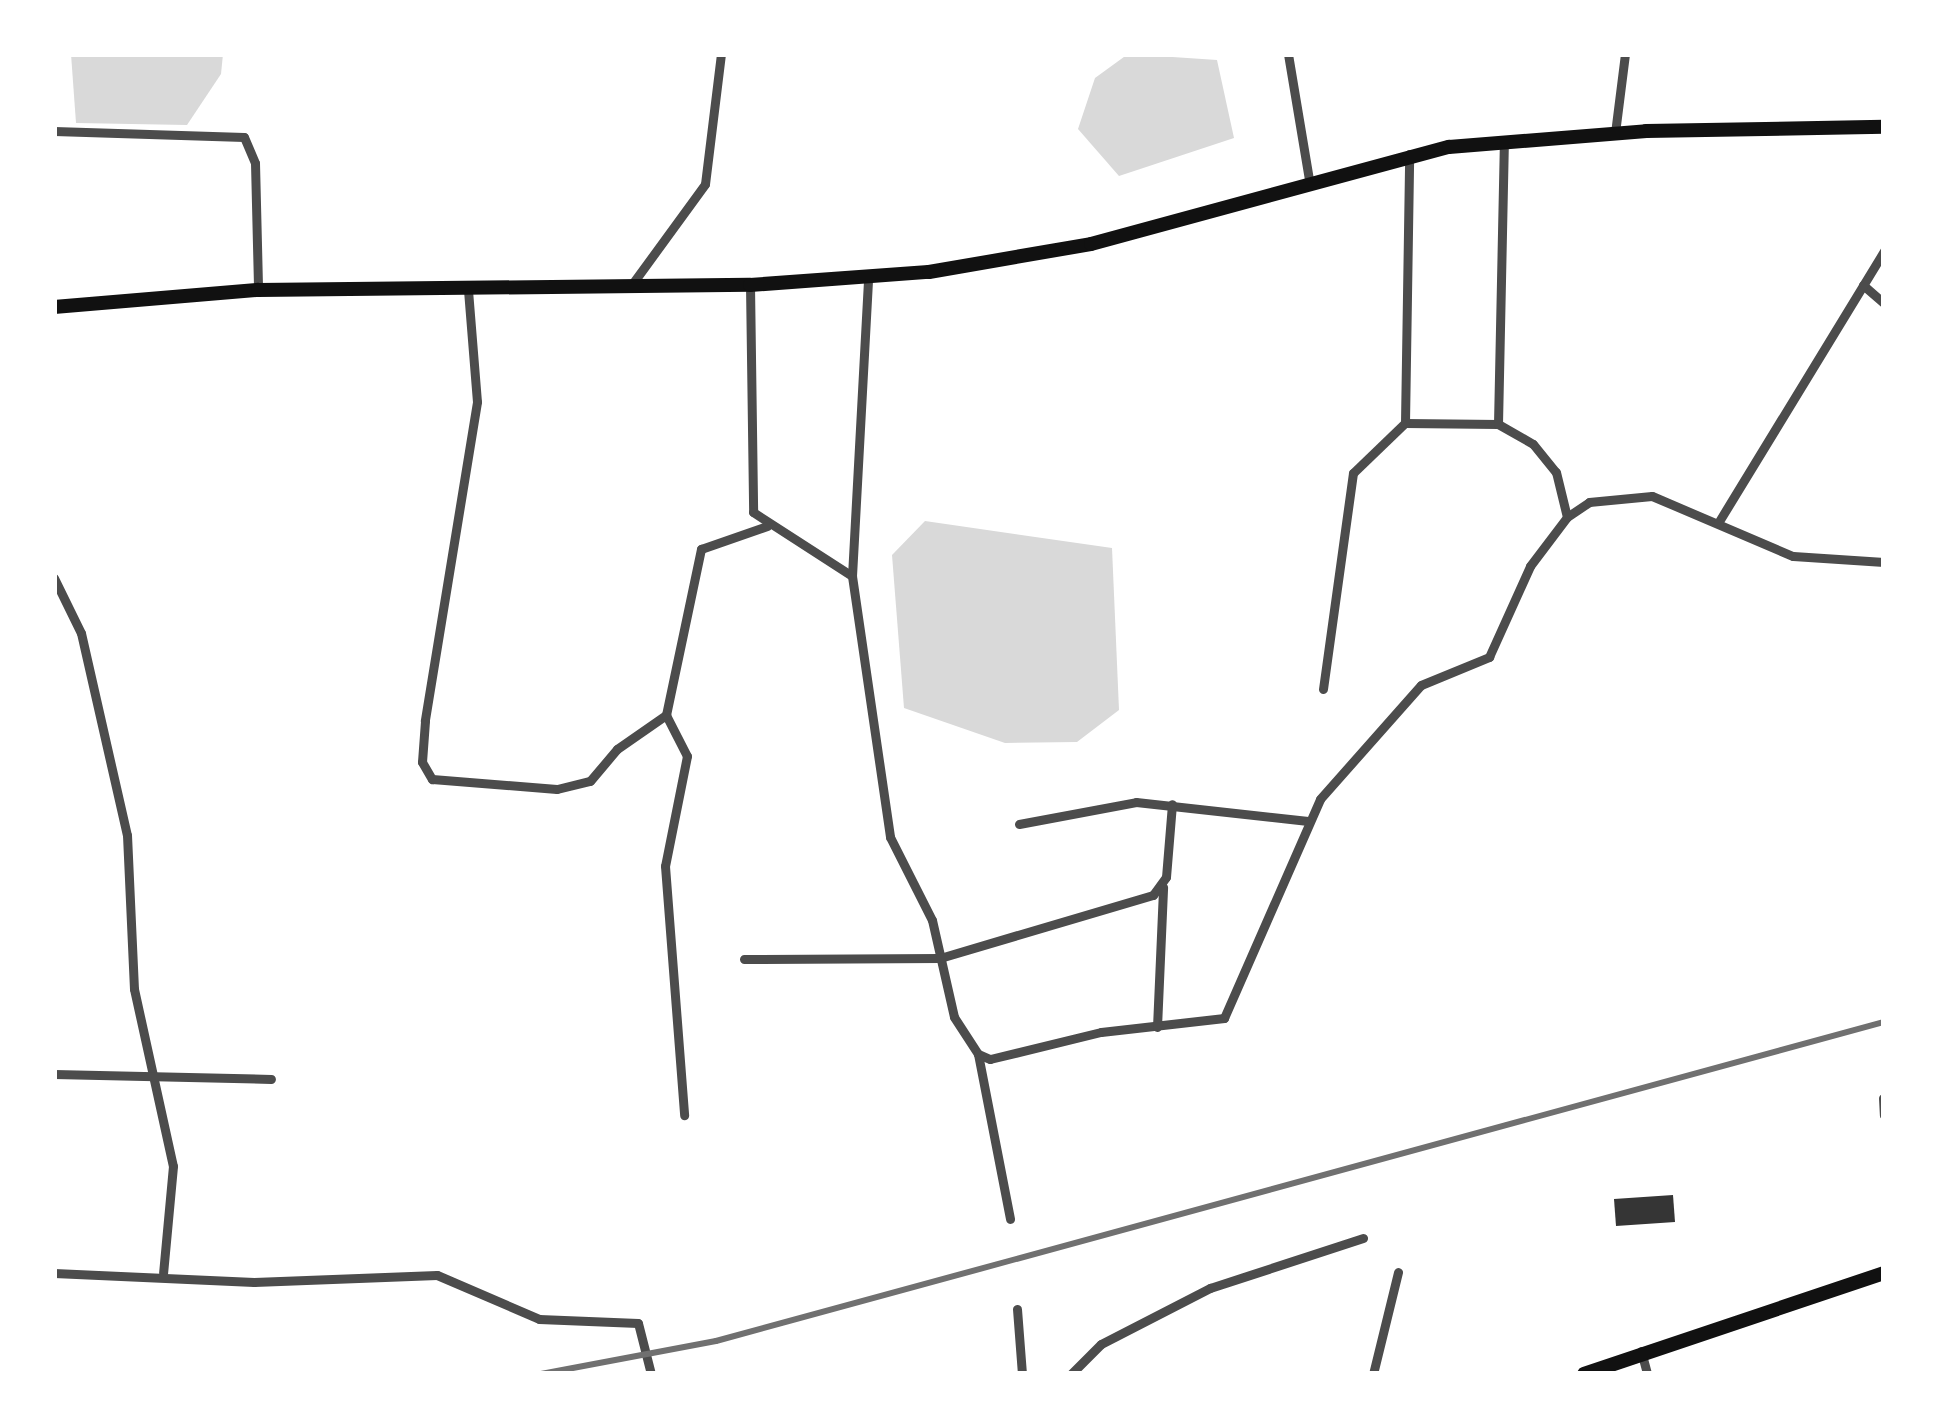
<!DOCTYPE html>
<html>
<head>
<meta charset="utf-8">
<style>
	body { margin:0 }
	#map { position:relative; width:1938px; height:1428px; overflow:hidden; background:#fff; font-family:Lato,sans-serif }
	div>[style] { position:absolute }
	.water>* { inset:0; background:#d9d9d9 }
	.building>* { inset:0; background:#353535 }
	.minor>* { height:9px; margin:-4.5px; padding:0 4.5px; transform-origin:4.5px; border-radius:4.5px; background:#4c4c4c }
	.primary>* { height:14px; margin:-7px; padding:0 7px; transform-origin:7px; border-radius:7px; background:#111 }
	.rail>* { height:6px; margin:-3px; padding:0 3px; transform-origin:3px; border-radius:3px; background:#707070 }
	span { translate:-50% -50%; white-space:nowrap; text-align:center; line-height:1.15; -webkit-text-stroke:9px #fff; paint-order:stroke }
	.frame { position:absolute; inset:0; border:57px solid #fff; pointer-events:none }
</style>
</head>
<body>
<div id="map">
	<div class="water">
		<div style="clip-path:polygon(71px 54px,223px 54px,221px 74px,187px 125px,76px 123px)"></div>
		<div style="clip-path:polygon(1128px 54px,1217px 60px,1234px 138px,1119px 176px,1078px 129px,1095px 78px)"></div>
		<div style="clip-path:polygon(925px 521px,1112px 548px,1119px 710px,1077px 742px,1005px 743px,904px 708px,892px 555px)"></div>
	</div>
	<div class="building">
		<div style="clip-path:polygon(1673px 1195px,1675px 1222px,1616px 1226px,1614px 1199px)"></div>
	</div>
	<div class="minor">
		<div style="left:1288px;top:54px;width:127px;rotate:80.5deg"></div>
		<div style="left:54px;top:131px;width:190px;rotate:1.8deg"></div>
		<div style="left:244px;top:137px;width:28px;rotate:67deg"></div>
		<div style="left:255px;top:163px;width:127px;rotate:88.6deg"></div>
		<div style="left:1615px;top:133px;width:80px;rotate:-82.8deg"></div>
		<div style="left:750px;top:285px;width:227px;rotate:89.2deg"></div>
		<div style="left:753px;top:512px;width:118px;rotate:32.9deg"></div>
		<div style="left:852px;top:576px;width:264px;rotate:81.7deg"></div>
		<div style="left:890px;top:837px;width:93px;rotate:63.2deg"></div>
		<div style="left:932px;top:920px;width:99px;rotate:77.2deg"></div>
		<div style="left:954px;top:1017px;width:44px;rotate:57deg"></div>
		<div style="left:978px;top:1054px;width:13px;rotate:23deg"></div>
		<div style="left:990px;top:1059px;width:114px;rotate:-13.7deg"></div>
		<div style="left:1101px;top:1032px;width:124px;rotate:-6.5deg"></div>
		<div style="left:1224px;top:1018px;width:239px;rotate:-66.3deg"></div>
		<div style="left:1320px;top:799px;width:152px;rotate:-48.5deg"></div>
		<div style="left:1421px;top:685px;width:74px;rotate:-22.4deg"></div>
		<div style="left:1489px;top:657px;width:100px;rotate:-65.7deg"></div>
		<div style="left:1530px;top:566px;width:61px;rotate:-52.9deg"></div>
		<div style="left:1567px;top:517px;width:27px;rotate:-34deg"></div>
		<div style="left:1589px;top:502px;width:63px;rotate:-5.4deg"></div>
		<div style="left:1652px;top:496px;width:153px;rotate:23.1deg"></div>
		<div style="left:1793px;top:556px;width:91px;rotate:3.8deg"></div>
		<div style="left:1863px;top:285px;width:28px;rotate:41deg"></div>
		<div style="left:630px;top:287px;width:127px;rotate:-53.9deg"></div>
		<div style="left:705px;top:184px;width:131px;rotate:-83deg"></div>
		<div style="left:468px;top:290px;width:112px;rotate:85.4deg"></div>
		<div style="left:477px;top:402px;width:323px;rotate:99.3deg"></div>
		<div style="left:425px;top:721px;width:41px;rotate:94.2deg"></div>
		<div style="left:422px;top:762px;width:20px;rotate:60deg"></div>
		<div style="left:432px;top:779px;width:125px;rotate:4.6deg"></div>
		<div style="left:557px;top:789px;width:34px;rotate:-14deg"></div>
		<div style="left:590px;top:781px;width:42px;rotate:-49.8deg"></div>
		<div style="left:617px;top:749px;width:60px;rotate:-34.8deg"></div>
		<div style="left:666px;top:715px;width:170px;rotate:-78.1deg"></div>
		<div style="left:701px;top:549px;width:70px;rotate:-19.2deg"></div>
		<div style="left:1405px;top:423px;width:93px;rotate:0.6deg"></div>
		<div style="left:1498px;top:424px;width:40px;rotate:29.7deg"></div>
		<div style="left:1533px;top:444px;width:36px;rotate:51deg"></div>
		<div style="left:1556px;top:472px;width:46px;rotate:76.3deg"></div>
		<div style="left:1498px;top:424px;width:282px;rotate:-88.8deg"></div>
		<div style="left:1718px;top:523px;width:319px;rotate:-58.6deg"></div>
		<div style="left:852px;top:576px;width:299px;rotate:-86.9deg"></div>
		<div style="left:54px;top:578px;width:61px;rotate:63.9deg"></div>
		<div style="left:81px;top:633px;width:207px;rotate:77.2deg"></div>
		<div style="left:127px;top:835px;width:154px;rotate:87.4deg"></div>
		<div style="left:134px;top:989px;width:181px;rotate:77.6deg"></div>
		<div style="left:173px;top:1166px;width:107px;rotate:95.3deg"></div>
		<div style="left:1323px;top:689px;width:218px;rotate:-82.1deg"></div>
		<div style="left:1353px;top:473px;width:72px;rotate:-43.9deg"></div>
		<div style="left:1405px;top:423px;width:269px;rotate:-89.1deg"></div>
		<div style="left:666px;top:715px;width:46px;rotate:62.9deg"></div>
		<div style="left:687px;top:756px;width:112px;rotate:101.3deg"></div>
		<div style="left:665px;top:866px;width:250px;rotate:85.6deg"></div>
		<div style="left:1019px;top:824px;width:119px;rotate:-10.6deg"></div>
		<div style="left:1136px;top:802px;width:173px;rotate:6.3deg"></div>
		<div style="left:744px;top:959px;width:196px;rotate:-0.3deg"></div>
		<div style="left:940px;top:958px;width:222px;rotate:-16.5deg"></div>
		<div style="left:1153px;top:895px;width:22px;rotate:-54deg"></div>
		<div style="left:1166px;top:877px;width:73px;rotate:-85.3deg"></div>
		<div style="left:1157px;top:1027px;width:140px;rotate:-87.5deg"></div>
		<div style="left:978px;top:1054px;width:168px;rotate:79deg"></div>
		<div style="left:54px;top:1074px;width:217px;rotate:1.3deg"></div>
		<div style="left:1883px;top:1098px;width:17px;rotate:87deg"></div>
		<div style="left:54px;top:1273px;width:200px;rotate:2.6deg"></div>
		<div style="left:254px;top:1282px;width:183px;rotate:-2.2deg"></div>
		<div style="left:437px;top:1275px;width:111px;rotate:23.3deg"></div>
		<div style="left:539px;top:1319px;width:99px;rotate:2.3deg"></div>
		<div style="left:638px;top:1323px;width:53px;rotate:75.7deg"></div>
		<div style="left:1017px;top:1309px;width:65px;rotate:85.6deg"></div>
		<div style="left:1641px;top:1351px;width:24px;rotate:75deg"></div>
		<div style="left:1071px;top:1374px;width:42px;rotate:-45deg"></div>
		<div style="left:1101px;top:1344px;width:123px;rotate:-27.2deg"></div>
		<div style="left:1210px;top:1288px;width:161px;rotate:-18.1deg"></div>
		<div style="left:1373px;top:1374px;width:105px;rotate:-76.2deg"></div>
	</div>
	<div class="primary">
		<div style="left:54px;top:307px;width:205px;rotate:-4.8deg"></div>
		<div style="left:258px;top:290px;width:492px;rotate:-0.6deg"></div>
		<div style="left:750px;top:285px;width:179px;rotate:-4.2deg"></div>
		<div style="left:929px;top:272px;width:164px;rotate:-9.8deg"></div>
		<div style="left:1091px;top:244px;width:371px;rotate:-15.2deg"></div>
		<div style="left:1449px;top:147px;width:198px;rotate:-4.6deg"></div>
		<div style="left:1646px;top:131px;width:238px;rotate:-1deg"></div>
		<div style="left:1584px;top:1374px;width:317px;rotate:-18.6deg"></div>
	</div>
	<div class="rail">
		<div style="left:541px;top:1374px;width:178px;rotate:-10.7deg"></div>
		<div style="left:716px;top:1341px;width:1211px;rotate:-15.28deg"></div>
	</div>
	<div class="frame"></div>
</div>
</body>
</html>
